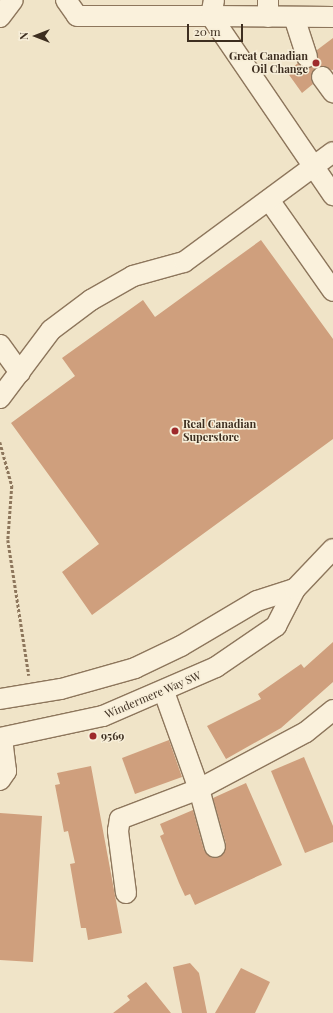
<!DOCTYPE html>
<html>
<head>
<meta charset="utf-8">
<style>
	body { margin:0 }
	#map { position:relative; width:333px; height:1013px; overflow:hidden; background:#f0e4c8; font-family:"Playfair Display",serif }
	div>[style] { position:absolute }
	.building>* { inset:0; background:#cf9f7d }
	.path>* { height:2.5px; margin-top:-1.25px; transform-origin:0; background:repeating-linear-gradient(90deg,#8d765c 0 3px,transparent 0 5px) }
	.roads { filter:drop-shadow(1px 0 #8d765c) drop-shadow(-1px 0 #8d765c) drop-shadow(0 1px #8d765c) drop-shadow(0 -1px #8d765c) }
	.minor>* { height:20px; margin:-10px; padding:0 10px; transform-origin:10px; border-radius:10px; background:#faf1dc }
	.dots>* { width:11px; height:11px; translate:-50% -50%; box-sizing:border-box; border:2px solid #f7eed8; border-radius:50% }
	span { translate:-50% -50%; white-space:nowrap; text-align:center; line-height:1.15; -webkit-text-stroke:3px #f7eed8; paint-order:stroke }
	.poi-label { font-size:11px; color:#3d2e20; font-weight:700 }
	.right { translate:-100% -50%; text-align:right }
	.left { translate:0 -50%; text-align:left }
	.street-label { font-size:11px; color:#3d2e20 }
	.north { position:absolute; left:16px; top:16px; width:40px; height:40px; -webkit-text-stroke:3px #f7eed8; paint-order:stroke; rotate:270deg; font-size:11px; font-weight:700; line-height:16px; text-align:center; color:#3d2e20 }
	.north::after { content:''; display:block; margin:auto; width:14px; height:18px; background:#3d2e20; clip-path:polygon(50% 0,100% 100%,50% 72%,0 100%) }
	.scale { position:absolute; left:187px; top:24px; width:56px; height:18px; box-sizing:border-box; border:2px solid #3d2e20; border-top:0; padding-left:5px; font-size:12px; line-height:14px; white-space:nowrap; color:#3d2e20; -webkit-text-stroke:3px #f7eed8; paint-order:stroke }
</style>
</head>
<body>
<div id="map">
	<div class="building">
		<div style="clip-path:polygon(333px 38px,333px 70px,316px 68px,311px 78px,313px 84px,302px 93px,287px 72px,298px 63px,305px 68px,315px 65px,317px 50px)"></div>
		<div style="clip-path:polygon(261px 240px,333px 339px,333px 439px,92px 615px,62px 572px,99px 544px,11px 423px,75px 376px,62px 358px,143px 300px,155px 317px)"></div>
		<div style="clip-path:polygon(333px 642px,333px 682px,281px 728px,226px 759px,207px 726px,261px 699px,258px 694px,301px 664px,304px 668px)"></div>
		<div style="clip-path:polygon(169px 740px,182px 777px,135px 794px,122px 758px)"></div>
		<div style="clip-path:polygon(304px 757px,333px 826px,333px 842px,305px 853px,271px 771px)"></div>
		<div style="clip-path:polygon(91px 766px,122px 933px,88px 940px,86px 928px,81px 928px,70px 864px,75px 863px,68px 831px,64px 832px,55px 785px,60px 784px,57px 773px)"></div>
		<div style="clip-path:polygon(246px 783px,282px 865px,195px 905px,190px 894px,185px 896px,179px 883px,160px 836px,164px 834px,160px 824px,193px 810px,204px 850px,212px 858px,218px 858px,226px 844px,213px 798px)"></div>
		<div style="clip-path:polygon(0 813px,42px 816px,33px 962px,0 960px)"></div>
		<div style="clip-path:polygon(190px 963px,199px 973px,207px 1013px,182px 1013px,173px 967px)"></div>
		<div style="clip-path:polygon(241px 968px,270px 982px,255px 1013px,215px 1013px)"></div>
		<div style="clip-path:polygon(146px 982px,171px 1013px,113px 1013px,130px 1000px,127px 996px)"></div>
	</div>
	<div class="path">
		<div style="left:0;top:442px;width:46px;rotate:74.7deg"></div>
		<div style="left:12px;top:486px;width:54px;rotate:94.2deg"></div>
		<div style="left:8px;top:540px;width:137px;rotate:81.2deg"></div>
	</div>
	<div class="roads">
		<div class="minor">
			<div style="left:66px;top:0;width:19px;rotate:55deg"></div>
			<div style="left:77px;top:16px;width:134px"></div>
			<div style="left:211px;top:16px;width:217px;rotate:55.7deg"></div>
			<div style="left:214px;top:0;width:16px;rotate:101deg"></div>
			<div style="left:211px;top:16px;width:122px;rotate:0.5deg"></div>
			<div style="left:0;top:17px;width:21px;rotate:-53deg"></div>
			<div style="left:268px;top:17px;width:17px;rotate:-90deg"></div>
			<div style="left:294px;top:17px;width:42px;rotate:72deg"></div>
			<div style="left:322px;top:77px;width:19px;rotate:54deg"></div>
			<div style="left:269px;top:200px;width:111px;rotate:54.9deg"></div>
			<div style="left:0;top:345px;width:34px;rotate:54deg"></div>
			<div style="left:0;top:398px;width:85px;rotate:-53.1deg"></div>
			<div style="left:51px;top:330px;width:50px;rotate:-36.9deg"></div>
			<div style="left:91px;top:300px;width:48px;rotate:-29.7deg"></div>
			<div style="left:133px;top:276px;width:53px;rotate:-15.4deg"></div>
			<div style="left:184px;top:262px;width:185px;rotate:-36.4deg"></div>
			<div style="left:164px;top:692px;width:103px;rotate:70.2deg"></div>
			<div style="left:199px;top:789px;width:60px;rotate:74.6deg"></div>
			<div style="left:0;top:699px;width:62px;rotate:-9.3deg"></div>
			<div style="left:61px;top:689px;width:77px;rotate:-15.8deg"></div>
			<div style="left:135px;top:668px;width:51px;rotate:-25.6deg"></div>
			<div style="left:181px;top:646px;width:88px;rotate:-30.6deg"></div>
			<div style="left:257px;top:601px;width:40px;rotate:-18deg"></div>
			<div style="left:0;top:738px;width:105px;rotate:-12.1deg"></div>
			<div style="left:103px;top:716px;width:123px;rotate:-23.4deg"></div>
			<div style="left:216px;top:667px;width:73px;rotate:-34.3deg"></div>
			<div style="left:276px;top:626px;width:42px;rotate:-62.8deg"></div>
			<div style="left:295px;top:589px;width:55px;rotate:-46.5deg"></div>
			<div style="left:0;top:780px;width:11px;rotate:-56deg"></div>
			<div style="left:6px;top:771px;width:33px;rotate:-97deg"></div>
			<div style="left:126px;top:893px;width:63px;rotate:-97.4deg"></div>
			<div style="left:118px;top:831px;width:12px;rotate:-81deg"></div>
			<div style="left:120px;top:819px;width:85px;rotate:-20.8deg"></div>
			<div style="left:199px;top:789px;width:121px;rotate:-28deg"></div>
			<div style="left:306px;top:732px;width:35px;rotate:-39deg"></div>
		</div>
	</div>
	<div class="dots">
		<div style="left:316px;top:63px;background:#9e2a2b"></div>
		<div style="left:175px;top:431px;background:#9e2a2b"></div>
		<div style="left:93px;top:736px;background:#9e2a2b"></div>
	</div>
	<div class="poi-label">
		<span class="right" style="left:308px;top:63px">Great Canadian<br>Oil Change</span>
		<span class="left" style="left:183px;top:431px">Real Canadian<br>Superstore</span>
		<span class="left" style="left:101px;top:736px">9569</span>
	</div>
	<div class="street-label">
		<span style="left:153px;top:695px;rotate:-23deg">Windermere Way SW</span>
	</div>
	<div class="north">N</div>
	<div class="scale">20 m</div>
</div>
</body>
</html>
